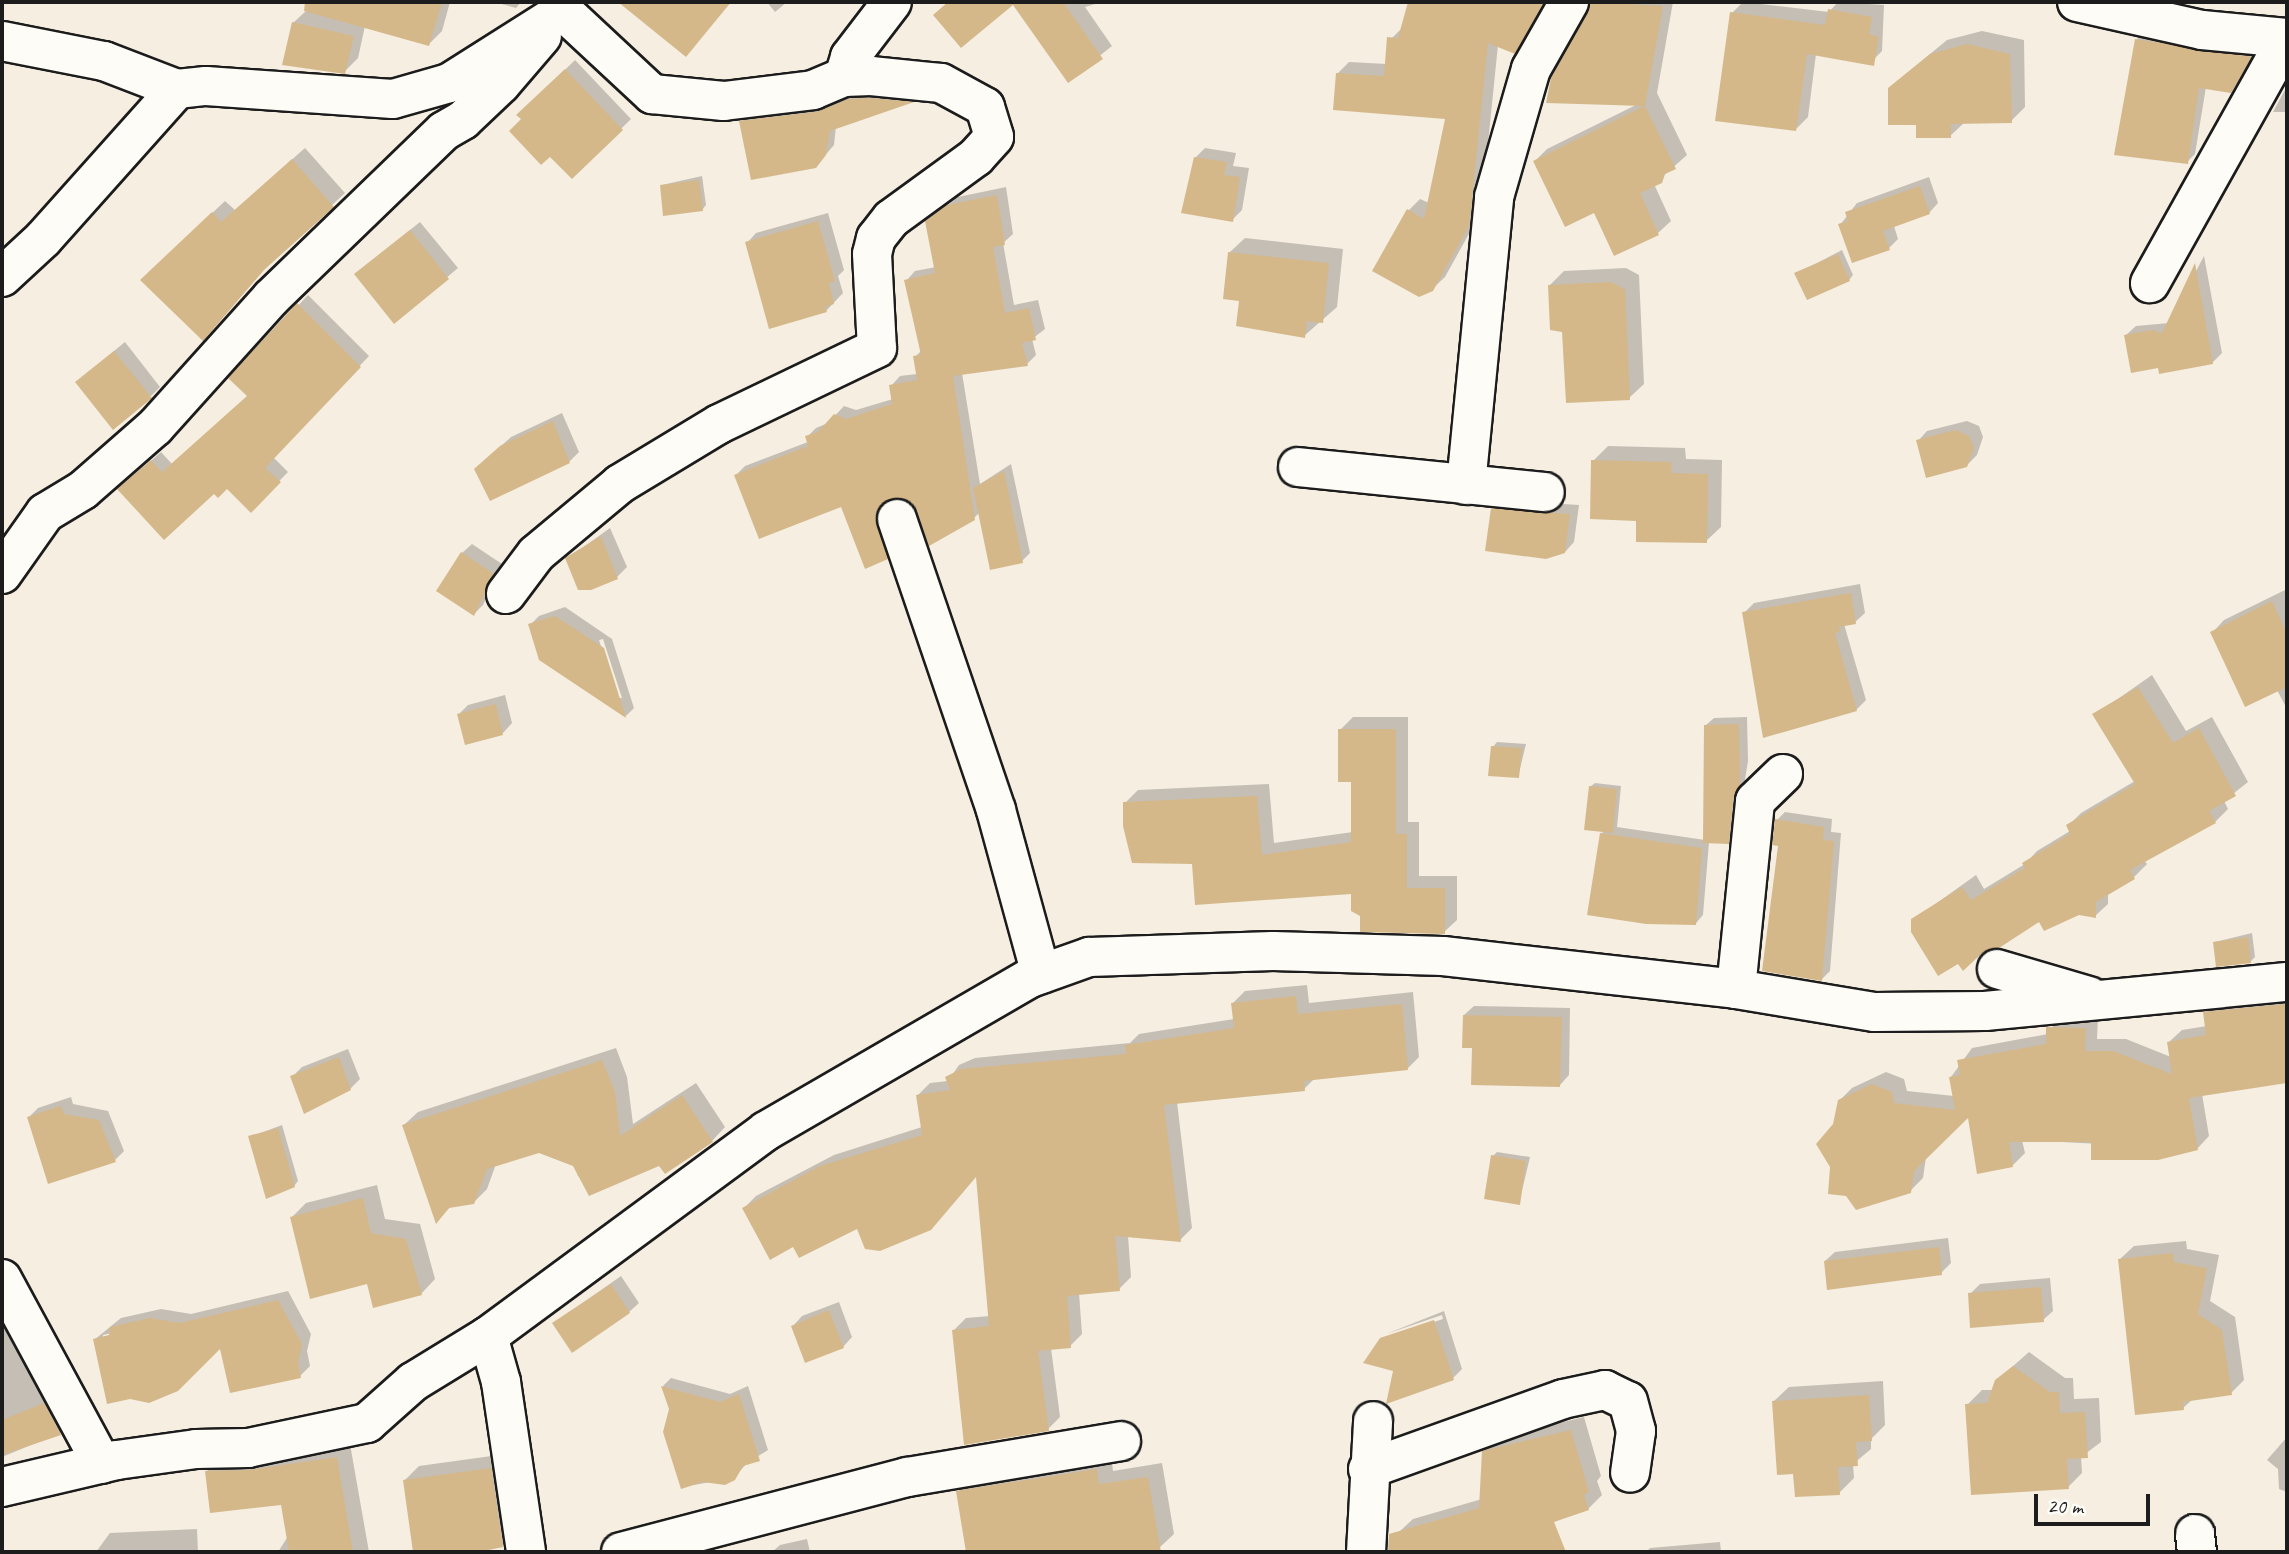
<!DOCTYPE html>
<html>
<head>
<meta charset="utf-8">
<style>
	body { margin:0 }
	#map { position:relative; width:2289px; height:1554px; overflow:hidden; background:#f5eee1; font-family:Caveat,sans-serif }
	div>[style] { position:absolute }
	.shadow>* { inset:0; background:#0003 }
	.building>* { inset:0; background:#d5b88a }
	.roads { filter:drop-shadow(2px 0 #1c1c1c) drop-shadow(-2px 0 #1c1c1c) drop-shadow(0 2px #1c1c1c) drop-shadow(0 -2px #1c1c1c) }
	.minor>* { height:38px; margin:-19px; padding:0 19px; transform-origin:19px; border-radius:19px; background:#fdfcf7 }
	span { translate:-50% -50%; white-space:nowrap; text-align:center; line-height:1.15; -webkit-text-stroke:6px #fdfcf7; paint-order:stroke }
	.frame { position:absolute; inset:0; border:4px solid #1c1c1c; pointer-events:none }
	.scale { position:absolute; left:2034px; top:1494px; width:116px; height:32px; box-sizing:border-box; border:4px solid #1c1c1c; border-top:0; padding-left:9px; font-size:21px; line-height:24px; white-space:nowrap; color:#1c1c1c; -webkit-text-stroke:5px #fdfcf7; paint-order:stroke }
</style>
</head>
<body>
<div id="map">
	<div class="shadow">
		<div style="clip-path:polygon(322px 2px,450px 2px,442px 31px,429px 44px,365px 26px,358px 58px,344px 72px,293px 23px,307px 10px,319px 12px)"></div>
		<div style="clip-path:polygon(494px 2px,521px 2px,516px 8px)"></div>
		<div style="clip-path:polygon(638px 2px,731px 2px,686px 55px,631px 10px)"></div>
		<div style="clip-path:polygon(767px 2px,787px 2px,775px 12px)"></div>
		<div style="clip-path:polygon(1014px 2px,1102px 2px,1085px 7px,1112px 46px,1068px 81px)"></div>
		<div style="clip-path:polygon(1416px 2px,1549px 2px,1514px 52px,1498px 45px,1481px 212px,1445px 277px,1432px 289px,1408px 211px,1420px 199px,1429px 203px,1448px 117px,1337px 74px,1349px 62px,1387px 64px,1388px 42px,1401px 29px,1422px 22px)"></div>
		<div style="clip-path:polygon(1590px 2px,1673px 2px,1657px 93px,1687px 155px,1654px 184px,1671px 221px,1658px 233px,1615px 253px,1595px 210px,1535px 161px,1547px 149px,1638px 104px,1590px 13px)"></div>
		<div style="clip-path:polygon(1743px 2px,1829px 12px,1838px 2px,1884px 5px,1882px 51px,1870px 63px,1816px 54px,1808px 117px,1796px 129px,1732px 13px)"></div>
		<div style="clip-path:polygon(1982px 31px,2024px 40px,2025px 107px,2011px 121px,1965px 122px,1950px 136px,1918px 123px,1889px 88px,1947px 40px)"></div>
		<div style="clip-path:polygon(2145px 32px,2258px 48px,2230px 92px,2206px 87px,2195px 154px,2187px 162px,2136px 40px)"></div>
		<div style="clip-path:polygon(575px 60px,631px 119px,572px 177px,519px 115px)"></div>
		<div style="clip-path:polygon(2287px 86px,2287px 112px,2273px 112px)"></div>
		<div style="clip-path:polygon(858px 91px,920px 94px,913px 101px,836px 126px,834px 145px,816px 166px,741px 122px,750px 113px)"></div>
		<div style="clip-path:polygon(305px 148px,345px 193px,272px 261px,155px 267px,225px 201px,235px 210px)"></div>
		<div style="clip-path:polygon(1205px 148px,1236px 153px,1233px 166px,1249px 168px,1242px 210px,1232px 220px,1195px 158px)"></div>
		<div style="clip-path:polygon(702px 176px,706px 205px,702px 210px,662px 185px)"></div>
		<div style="clip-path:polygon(1929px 177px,1938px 203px,1929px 213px,1894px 226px,1898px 239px,1889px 248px,1840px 225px,1857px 203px)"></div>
		<div style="clip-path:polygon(1006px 187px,1013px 234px,1003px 243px,1014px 305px,1038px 300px,1045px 329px,1032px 339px,1036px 355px,1027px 364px,962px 373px,980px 484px,1011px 464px,1030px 553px,1022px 561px,980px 512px,974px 518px,890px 497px,884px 505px,896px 549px,887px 558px,842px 505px,736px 475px,745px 466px,808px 442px,807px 437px,816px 428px,828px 423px,844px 406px,856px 410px,893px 399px,891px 386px,900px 376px,917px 374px,915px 357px,922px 350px,906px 281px,915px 271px,936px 267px,927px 222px,958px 197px)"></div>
		<div style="clip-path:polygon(828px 213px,844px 270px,838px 276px,843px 293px,826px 311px,747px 243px,756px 233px)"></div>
		<div style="clip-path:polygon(420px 222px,458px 268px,394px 322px,366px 265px)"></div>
		<div style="clip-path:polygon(1245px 238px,1343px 249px,1337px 307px,1304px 336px,1241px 300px,1230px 252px)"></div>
		<div style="clip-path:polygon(1842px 250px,1853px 275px,1849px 280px,1796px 274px)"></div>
		<div style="clip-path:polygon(2204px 256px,2222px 353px,2212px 363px,2159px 366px,2126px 335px,2136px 326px,2169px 323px)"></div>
		<div style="clip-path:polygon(1626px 268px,1639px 275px,1644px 384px,1629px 398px,1564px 330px,1550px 285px,1564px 271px)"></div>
		<div style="clip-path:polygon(308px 295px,369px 356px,273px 457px,288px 472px,251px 510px,227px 487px,215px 492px,129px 480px,161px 452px,172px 464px,249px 395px,231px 378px)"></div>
		<div style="clip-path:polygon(125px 342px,160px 387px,151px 396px,87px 373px)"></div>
		<div style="clip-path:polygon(562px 413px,579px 452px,569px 462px,486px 459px,511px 437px)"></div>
		<div style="clip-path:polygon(1967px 421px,1979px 426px,1983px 437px,1977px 455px,1967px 465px,1918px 441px,1927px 431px)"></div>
		<div style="clip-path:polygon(1608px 446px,1685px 448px,1686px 459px,1722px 460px,1721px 527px,1706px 541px,1638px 519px,1593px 461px)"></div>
		<div style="clip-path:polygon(1502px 500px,1579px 505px,1574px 542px,1565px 552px,1492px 509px)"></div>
		<div style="clip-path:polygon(610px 528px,627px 567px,617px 577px,590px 589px,567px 559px)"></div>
		<div style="clip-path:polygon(472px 544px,502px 564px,483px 605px,474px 614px,462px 553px)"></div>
		<div style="clip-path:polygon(1860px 584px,1865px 613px,1855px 622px,1844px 624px,1866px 700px,1856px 710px,1744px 613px,1754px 603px)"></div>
		<div style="clip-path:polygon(2285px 590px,2287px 595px,2287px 709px,2277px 690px,2212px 633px,2224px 620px)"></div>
		<div style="clip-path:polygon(evenodd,565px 607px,612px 639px,634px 708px,626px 716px,541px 659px,530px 625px,539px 616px,565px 607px,603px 639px,622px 698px,618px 698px,599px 640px,603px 639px)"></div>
		<div style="clip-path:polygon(2152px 675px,2186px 731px,2212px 717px,2248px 782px,2224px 801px,2228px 809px,2215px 822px,2144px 860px,2147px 864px,2134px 877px,2108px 892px,2108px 904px,2095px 916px,2079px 913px,2040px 919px,1913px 920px,1976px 875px,1984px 889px,2025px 864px,2037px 851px,2070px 831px,2068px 826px,2081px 813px,2135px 781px,2095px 715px)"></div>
		<div style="clip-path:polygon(505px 695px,512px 723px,503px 733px,459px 714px,468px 705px)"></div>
		<div style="clip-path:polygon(1353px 717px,1408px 717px,1408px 822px,1419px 822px,1419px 876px,1457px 876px,1457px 920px,1444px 932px,1362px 915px,1353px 892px,1193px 862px,1125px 803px,1138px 790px,1269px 784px,1274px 843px,1353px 832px,1353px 780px,1340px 730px)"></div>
		<div style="clip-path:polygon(1747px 717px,1748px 761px,1736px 834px,1728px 842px,1709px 842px,1703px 915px,1696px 923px,1601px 834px,1605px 830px,1590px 787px,1595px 783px,1621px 786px,1617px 827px,1705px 840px,1705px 726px,1714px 718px)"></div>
		<div style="clip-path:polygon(1497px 742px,1526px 744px,1518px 777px,1493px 747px)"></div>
		<div style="clip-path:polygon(1785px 812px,1832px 819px,1831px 832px,1841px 833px,1830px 971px,1822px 979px,1780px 844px,1777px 820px)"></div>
		<div style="clip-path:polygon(2252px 933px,2255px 957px,2250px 962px,2215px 942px)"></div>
		<div style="clip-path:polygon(1307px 985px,1309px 1003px,1413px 992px,1419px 1057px,1407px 1069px,1315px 1078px,1304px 1089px,1177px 1102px,1192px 1228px,1180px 1240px,1128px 1236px,1131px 1277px,1119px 1289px,1079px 1293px,1082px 1334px,1070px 1346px,1051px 1348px,1060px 1417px,1048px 1429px,954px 1330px,966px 1318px,990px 1316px,978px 1175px,858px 1226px,794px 1245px,744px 1208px,756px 1196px,834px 1155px,922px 1127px,918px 1095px,930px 1083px,948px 1081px,959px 1065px,975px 1058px,1130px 1043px,1139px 1034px,1234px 1019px,1233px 1003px,1245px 991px)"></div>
		<div style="clip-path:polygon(2287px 993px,2287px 1129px,2286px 1082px,2202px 1094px,2209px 1136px,2197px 1149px,2022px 1140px,2025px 1153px,2012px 1166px,1969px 1115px,1926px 1157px,1923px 1178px,1910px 1191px,1835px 1125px,1839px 1101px,1852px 1088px,1886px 1072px,1904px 1079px,1907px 1091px,1954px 1096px,1951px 1077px,1972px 1048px,2048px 1034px,2060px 1015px,2098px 1016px,2097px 1039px,2126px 1039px,2171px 1057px,2169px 1042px,2182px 1030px,2207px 1026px,2205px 1013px,2217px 1000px)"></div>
		<div style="clip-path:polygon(1474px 1006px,1570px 1008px,1569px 1075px,1560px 1085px,1474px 1047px,1464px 1015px)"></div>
		<div style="clip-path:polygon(616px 1048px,627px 1077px,633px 1124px,696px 1083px,725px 1127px,712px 1141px,660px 1164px,585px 1178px,578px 1176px,574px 1165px,539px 1151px,496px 1164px,487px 1189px,473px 1203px,451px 1206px,437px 1221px,404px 1125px,418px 1112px)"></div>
		<div style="clip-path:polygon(348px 1049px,360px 1079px,350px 1089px,292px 1077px,302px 1067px)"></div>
		<div style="clip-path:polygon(71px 1097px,73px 1104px,108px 1111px,124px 1151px,115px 1160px,29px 1117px,38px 1108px)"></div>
		<div style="clip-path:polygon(282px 1125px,298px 1181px,294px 1186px,250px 1137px)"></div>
		<div style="clip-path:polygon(1497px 1152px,1530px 1157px,1519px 1203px,1493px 1156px)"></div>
		<div style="clip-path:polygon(377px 1185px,385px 1219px,420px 1224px,435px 1279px,421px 1294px,368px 1282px,292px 1217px,306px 1203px)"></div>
		<div style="clip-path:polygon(1948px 1238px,1951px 1263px,1941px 1273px,1825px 1261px,1835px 1252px)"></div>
		<div style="clip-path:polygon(2186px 1241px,2187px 1249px,2219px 1255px,2210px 1301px,2235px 1317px,2244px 1380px,2231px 1393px,2193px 1399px,2183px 1408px,2120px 1259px,2134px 1246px)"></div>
		<div style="clip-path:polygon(621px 1276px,639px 1303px,629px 1312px,554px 1323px)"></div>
		<div style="clip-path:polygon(2050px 1278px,2053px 1311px,2043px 1320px,1970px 1294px,1980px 1284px)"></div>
		<div style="clip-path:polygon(evenodd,288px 1291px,311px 1334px,307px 1351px,310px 1366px,300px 1376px,221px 1346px,94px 1340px,121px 1318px,161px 1309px,191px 1314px,288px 1291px,117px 1332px,103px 1338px,103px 1335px,117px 1332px)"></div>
		<div style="clip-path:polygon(839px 1302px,852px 1337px,843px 1347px,793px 1326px,802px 1316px)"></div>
		<div style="clip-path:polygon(1444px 1311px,1462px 1369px,1453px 1378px,1395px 1369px,1383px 1339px,1443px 1319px,1442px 1315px,1386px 1334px)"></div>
		<div style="clip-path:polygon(22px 1323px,74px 1420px,60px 1433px,2px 1457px,2px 1330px)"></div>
		<div style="clip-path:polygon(2029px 1352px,2065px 1378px,2073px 1378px,2074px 1399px,2099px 1398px,2101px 1442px,2081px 1457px,2082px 1473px,2068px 1487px,1967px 1405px,1982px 1390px,1993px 1390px,1996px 1381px)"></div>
		<div style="clip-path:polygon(671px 1378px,730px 1394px,748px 1386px,768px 1450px,747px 1463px,734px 1478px,682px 1487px,671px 1408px,663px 1386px)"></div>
		<div style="clip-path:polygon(1883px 1381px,1885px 1425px,1871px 1439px,1871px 1449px,1853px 1464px,1854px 1478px,1839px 1493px,1795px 1472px,1774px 1401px,1789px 1387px)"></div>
		<div style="clip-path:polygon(1584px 1417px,1601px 1476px,1597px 1481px,1602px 1495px,1588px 1509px,1435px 1552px,1405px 1552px,1399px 1532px,1413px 1519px,1482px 1499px,1483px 1452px,1497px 1438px)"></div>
		<div style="clip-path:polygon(2287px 1437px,2287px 1492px,2279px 1489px,2278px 1469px,2267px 1460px)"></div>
		<div style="clip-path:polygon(350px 1444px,369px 1552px,278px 1552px,311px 1500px,207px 1471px,220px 1458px)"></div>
		<div style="clip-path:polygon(506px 1454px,517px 1531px,502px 1545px,479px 1552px,415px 1552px,404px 1481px,419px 1466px)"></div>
		<div style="clip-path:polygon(1111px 1455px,1113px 1471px,1162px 1463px,1174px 1534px,1159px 1548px,1134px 1552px,968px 1552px,958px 1492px,973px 1477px)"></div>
		<div style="clip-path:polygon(197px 1529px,198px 1552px,96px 1552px,110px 1533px)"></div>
		<div style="clip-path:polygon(807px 1539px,810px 1552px,772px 1552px,780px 1545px)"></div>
		<div style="clip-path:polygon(1720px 1542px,1721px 1552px,1646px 1552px,1650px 1548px)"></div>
	</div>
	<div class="building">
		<div style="clip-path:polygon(305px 2px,442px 2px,429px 46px,304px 11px)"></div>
		<div style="clip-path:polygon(618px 2px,731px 2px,686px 57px)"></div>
		<div style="clip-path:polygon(948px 2px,1063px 2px,1103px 59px,1068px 83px,1013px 5px,961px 48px,933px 15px)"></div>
		<div style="clip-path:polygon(1408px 2px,1544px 2px,1515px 54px,1488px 43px,1469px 226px,1433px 291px,1419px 297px,1372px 271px,1407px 209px,1424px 219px,1445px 119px,1333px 110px,1336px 73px,1384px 76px,1387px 37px,1398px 38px)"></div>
		<div style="clip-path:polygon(1591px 2px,1663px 6px,1645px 106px,1676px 169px,1665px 174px,1662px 183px,1640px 193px,1659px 235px,1614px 256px,1594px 213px,1565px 227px,1533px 161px,1644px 106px,1546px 103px,1551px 78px)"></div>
		<div style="clip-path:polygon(1828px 9px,1872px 17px,1869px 34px,1879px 37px,1874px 66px,1807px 54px,1796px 131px,1715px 121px,1730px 12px,1825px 25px)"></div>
		<div style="clip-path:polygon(292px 22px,354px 36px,345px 74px,282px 65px)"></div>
		<div style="clip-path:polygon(2135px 39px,2252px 57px,2231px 93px,2199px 88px,2188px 164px,2114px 155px)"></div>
		<div style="clip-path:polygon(1967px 44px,2010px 54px,2012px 123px,1951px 124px,1951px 138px,1916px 138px,1916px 125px,1888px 125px,1888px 88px,1930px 54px)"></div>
		<div style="clip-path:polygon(565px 69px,623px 130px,572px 179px,550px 157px,541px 165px,509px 131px,521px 119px,516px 115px)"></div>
		<div style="clip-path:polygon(870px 98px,914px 102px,830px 131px,826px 155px,816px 168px,751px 180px,739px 121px,816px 112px,849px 99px)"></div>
		<div style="clip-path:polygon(1194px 157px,1227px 162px,1224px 175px,1240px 177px,1233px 222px,1181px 213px)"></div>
		<div style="clip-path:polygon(292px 159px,334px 207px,264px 270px,203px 341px,140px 280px,212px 212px,221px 222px)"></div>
		<div style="clip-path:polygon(699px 180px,703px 211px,663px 216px,660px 185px)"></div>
		<div style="clip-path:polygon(1920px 186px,1930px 214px,1883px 231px,1890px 250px,1852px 263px,1838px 224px,1848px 221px,1845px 212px)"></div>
		<div style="clip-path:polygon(997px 195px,1005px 245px,993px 247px,1005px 313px,1029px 308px,1036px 340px,1022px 343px,1028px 366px,953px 376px,975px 520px,929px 546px,912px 503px,889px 499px,875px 515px,888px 559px,865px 569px,841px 507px,759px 539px,734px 475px,808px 446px,805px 436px,818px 432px,834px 414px,846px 419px,892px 404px,889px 385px,917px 380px,913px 356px,921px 355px,904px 280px,935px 273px,925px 221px,947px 205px)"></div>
		<div style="clip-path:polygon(818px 221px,835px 281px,829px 283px,834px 304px,825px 307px,827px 312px,769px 329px,745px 242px)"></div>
		<div style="clip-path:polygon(410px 230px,449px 279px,394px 324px,354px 274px)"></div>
		<div style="clip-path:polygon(1228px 252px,1329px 263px,1323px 323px,1307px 321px,1305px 338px,1236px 326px,1239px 301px,1223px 299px)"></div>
		<div style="clip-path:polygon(1838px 254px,1850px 281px,1807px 300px,1794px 273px)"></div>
		<div style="clip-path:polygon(2195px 263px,2213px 364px,2159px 374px,2158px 368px,2131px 373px,2124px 335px,2152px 330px,2162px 333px)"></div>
		<div style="clip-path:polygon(1611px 282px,1625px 289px,1630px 400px,1566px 403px,1562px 332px,1550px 330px,1548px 285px)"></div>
		<div style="clip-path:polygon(297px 303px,361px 367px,265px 468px,281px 482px,251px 513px,227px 489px,218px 498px,214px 494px,164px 540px,117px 489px,151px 460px,162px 472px,247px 396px,228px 378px)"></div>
		<div style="clip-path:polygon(114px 351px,152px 398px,113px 430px,75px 382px)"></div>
		<div style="clip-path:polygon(553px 421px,570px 463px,490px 501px,474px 469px,500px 446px)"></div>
		<div style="clip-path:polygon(1956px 430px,1969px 436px,1974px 448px,1967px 467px,1926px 478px,1916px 440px)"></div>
		<div style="clip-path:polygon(1591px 460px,1671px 462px,1672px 473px,1708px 474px,1707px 543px,1636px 542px,1636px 521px,1590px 519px)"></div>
		<div style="clip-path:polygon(1004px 471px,1023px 563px,990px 570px,973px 488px)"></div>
		<div style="clip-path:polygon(1491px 508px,1570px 514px,1565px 553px,1546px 559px,1485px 551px)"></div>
		<div style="clip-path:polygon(601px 536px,618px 579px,591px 590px,578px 590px,565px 558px)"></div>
		<div style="clip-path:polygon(461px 552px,494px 574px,474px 616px,436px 591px)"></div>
		<div style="clip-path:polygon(1851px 593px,1856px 624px,1839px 627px,1840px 632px,1835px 633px,1857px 711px,1763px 738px,1742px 612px)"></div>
		<div style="clip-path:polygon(2272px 601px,2287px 634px,2287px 687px,2245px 707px,2210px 632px)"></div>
		<div style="clip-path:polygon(555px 616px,604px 648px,626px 718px,539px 660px,528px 624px)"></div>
		<div style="clip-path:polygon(2138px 687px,2173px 743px,2199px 728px,2236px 796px,2209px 811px,2216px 823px,2130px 870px,2135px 879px,2096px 902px,2096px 918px,2079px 915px,2044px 931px,2039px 922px,1999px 948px,1982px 953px,1963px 971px,1958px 964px,1938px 976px,1911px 932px,1911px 919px,1962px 887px,1971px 900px,2025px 868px,2022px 863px,2070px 834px,2066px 825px,2135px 784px,2092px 714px)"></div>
		<div style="clip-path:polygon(496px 704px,503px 735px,465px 745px,457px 714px)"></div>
		<div style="clip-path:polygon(1739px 724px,1740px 785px,1733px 799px,1729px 844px,1703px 843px,1704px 725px)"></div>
		<div style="clip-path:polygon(1338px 729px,1396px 729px,1396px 834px,1407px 834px,1407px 888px,1445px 888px,1445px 934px,1360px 932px,1360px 916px,1351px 911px,1351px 894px,1195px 905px,1192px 864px,1132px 863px,1123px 826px,1123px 802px,1257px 796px,1262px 855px,1351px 842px,1351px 782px,1338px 782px)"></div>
		<div style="clip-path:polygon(1491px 746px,1522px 748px,1519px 778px,1488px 776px)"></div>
		<div style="clip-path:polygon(1589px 786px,1617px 789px,1613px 833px,1584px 830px)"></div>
		<div style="clip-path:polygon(1775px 819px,1824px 827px,1823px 840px,1834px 841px,1822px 981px,1762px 971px,1778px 846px,1772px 845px)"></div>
		<div style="clip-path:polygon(1600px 833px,1702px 848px,1696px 925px,1646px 924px,1587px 915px)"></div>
		<div style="clip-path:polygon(2248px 937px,2251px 963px,2216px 967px,2213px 942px)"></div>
		<div style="clip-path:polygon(1296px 996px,1298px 1014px,1402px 1004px,1408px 1070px,1304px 1081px,1305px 1091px,1164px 1105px,1181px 1242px,1115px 1236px,1120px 1291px,1067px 1296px,1071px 1348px,1038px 1351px,1049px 1431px,964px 1445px,952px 1330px,989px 1326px,976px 1177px,931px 1230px,880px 1251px,865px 1249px,857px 1229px,799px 1258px,793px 1247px,770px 1260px,742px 1208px,820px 1166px,922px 1135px,916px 1095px,950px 1090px,945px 1077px,961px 1069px,1126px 1054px,1125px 1045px,1234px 1028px,1231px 1003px)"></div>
		<div style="clip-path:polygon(2287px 1004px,2287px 1083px,2189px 1098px,2198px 1150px,2158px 1160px,2091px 1160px,2091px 1142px,2009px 1142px,2013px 1167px,1977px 1174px,1968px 1118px,1914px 1171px,1911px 1193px,1856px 1210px,1846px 1196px,1828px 1194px,1830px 1167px,1816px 1144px,1833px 1124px,1838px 1100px,1872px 1084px,1892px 1092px,1894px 1103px,1955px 1110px,1949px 1077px,1960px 1075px,1957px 1060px,2046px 1044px,2046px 1027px,2086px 1028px,2085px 1051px,2113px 1051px,2172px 1074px,2167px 1042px,2206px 1035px,2203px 1012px)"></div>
		<div style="clip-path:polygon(1463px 1015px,1562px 1017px,1560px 1087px,1471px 1085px,1472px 1048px,1462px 1048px)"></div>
		<div style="clip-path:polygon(339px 1057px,351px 1090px,304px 1114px,290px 1076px)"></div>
		<div style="clip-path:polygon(602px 1060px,615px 1092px,620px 1136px,682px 1095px,713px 1142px,665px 1174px,659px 1166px,589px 1196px,573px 1166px,539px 1153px,487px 1169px,474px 1204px,449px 1208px,436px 1224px,402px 1125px)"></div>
		<div style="clip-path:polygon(61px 1106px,64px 1114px,99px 1120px,116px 1162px,48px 1184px,27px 1117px)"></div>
		<div style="clip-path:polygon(278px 1128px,295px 1187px,266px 1199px,248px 1136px)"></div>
		<div style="clip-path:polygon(1491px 1155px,1526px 1161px,1520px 1205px,1484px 1199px)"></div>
		<div style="clip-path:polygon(363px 1198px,371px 1233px,406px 1239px,422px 1295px,373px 1308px,367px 1284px,310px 1299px,290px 1217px)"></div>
		<div style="clip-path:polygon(1939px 1247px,1942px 1275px,1827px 1290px,1824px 1261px)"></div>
		<div style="clip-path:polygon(2173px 1253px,2174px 1262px,2207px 1268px,2198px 1314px,2222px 1330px,2232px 1395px,2183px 1402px,2184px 1410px,2135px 1415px,2118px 1259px)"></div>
		<div style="clip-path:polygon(611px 1284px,630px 1313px,572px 1353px,552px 1323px)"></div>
		<div style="clip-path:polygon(2041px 1287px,2044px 1322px,1970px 1328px,1968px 1293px)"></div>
		<div style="clip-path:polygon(278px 1300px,302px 1344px,298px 1362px,301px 1378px,230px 1393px,220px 1349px,178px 1391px,149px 1403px,130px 1399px,107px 1404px,93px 1339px,109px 1335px,110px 1327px,150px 1318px,180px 1323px)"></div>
		<div style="clip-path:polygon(829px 1310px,844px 1348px,805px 1363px,791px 1326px)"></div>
		<div style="clip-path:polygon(1434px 1320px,1454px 1380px,1386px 1404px,1393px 1371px,1363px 1363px,1380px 1338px)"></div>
		<div style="clip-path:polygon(2013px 1366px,2050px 1392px,2059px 1392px,2060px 1413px,2085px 1412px,2088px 1458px,2067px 1459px,2069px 1489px,1971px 1495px,1965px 1404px,1987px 1403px,1995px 1380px)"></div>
		<div style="clip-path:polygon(661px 1386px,720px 1402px,739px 1394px,760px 1461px,743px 1466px,735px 1480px,725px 1485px,703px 1482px,681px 1489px,663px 1432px,669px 1409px)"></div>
		<div style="clip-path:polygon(1869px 1395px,1872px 1441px,1856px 1442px,1858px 1466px,1838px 1467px,1840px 1495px,1795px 1497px,1793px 1474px,1777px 1475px,1772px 1401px)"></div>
		<div style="clip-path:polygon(44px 1403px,61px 1435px,2px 1455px,2px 1420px)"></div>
		<div style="clip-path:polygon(1571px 1430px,1589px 1492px,1584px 1495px,1589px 1510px,1554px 1522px,1566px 1552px,1388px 1552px,1389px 1534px,1479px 1508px,1482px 1451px)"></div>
		<div style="clip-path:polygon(337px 1457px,353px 1552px,289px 1552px,281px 1505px,210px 1513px,205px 1471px,249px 1470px)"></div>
		<div style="clip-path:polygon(491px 1468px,503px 1547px,479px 1552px,413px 1552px,403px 1480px)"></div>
		<div style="clip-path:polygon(1097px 1469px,1099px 1484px,1148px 1477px,1161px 1552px,966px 1552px,956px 1491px)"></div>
	</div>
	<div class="roads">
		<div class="minor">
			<div style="left:2077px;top:2px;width:128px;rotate:12.6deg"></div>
			<div style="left:2202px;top:30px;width:85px;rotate:5.4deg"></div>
			<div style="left:2287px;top:38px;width:281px;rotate:119.2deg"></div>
			<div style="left:2px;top:41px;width:104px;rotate:11.1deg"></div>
			<div style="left:104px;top:61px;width:78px;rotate:21deg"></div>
			<div style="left:844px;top:77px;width:21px;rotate:-73deg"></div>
			<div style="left:850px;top:57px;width:69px;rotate:-52.6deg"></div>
			<div style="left:2px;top:277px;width:56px;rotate:-42.8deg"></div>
			<div style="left:43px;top:239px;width:201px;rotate:-48.2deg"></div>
			<div style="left:177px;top:89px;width:29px;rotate:-6deg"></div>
			<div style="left:206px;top:86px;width:187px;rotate:4deg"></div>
			<div style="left:393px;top:99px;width:58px;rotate:-15.9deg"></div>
			<div style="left:449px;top:83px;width:135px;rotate:-32.3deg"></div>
			<div style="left:563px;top:11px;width:122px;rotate:43deg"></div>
			<div style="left:652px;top:94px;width:72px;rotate:5.6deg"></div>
			<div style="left:724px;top:101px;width:90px;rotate:-7deg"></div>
			<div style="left:813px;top:90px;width:34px;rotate:-23deg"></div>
			<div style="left:844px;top:77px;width:27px;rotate:-2deg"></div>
			<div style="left:871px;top:76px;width:70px;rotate:5.7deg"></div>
			<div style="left:941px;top:83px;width:50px;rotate:28.6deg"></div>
			<div style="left:985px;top:107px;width:31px;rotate:73deg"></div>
			<div style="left:994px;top:137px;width:27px;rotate:132deg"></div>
			<div style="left:976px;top:157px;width:105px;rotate:143.9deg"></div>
			<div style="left:891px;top:219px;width:24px;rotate:128deg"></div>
			<div style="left:876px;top:238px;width:16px;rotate:104deg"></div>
			<div style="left:872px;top:254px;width:94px;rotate:87deg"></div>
			<div style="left:877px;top:348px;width:175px;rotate:154.3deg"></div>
			<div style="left:719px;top:424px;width:116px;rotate:148.8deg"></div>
			<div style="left:620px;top:484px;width:109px;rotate:140.2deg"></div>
			<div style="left:536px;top:554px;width:50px;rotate:126.9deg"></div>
			<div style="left:1298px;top:467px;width:248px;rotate:5.8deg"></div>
			<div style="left:1466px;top:485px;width:289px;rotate:-84.4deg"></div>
			<div style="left:1494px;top:197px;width:133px;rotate:-73.9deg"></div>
			<div style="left:1531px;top:69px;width:77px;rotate:-60.4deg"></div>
			<div style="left:897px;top:519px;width:307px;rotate:71.2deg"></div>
			<div style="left:996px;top:810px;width:170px;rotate:74.7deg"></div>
			<div style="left:2px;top:574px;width:75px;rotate:-54.8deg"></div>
			<div style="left:45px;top:513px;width:44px;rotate:-31.2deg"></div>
			<div style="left:83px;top:490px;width:96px;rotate:-41.2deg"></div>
			<div style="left:155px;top:427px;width:173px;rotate:-48deg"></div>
			<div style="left:271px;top:298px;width:240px;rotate:-44deg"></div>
			<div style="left:444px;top:131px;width:22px;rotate:-30deg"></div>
			<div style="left:463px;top:120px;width:52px;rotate:-43.5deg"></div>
			<div style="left:501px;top:84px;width:63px;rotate:-49.5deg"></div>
			<div style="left:1997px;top:969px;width:96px;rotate:16.4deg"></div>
			<div style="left:1736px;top:989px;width:189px;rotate:-84.2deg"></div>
			<div style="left:1755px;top:801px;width:39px;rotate:-44deg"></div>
			<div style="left:2px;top:1279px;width:210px;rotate:61.6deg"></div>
			<div style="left:488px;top:1336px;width:48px;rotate:74.2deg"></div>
			<div style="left:501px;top:1382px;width:172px;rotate:81.6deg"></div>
			<div style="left:1368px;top:1469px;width:207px;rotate:-19.7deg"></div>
			<div style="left:1563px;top:1399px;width:43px;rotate:-12.1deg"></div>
			<div style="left:1605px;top:1390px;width:25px;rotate:26deg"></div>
			<div style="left:1628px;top:1401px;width:31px;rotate:75deg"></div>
			<div style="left:1636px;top:1431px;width:42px;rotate:98.1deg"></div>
			<div style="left:2px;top:1487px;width:118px;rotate:-13.2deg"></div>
			<div style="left:117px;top:1460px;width:80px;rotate:-7.9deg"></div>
			<div style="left:196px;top:1449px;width:52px;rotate:-1.1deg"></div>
			<div style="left:248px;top:1448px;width:122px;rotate:-11.9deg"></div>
			<div style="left:367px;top:1423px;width:62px;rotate:-41.7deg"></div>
			<div style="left:413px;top:1382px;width:88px;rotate:-31.5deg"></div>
			<div style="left:488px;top:1336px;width:345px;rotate:-36.4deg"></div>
			<div style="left:766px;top:1131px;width:305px;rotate:-30.1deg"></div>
			<div style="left:1030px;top:978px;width:63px;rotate:-19.6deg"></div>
			<div style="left:1089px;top:957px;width:184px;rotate:-1.9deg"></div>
			<div style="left:1273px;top:951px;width:170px;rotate:1.7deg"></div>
			<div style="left:1443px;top:956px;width:295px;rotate:6.4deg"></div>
			<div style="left:1736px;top:989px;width:140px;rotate:9.5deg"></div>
			<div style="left:1874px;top:1012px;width:111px;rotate:-0.5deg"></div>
			<div style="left:1985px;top:1011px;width:303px;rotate:-5.5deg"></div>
			<div style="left:2195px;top:1534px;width:18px;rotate:84deg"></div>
			<div style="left:621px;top:1552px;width:296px;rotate:-14.7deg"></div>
			<div style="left:907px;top:1477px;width:217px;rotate:-9.5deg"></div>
			<div style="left:1366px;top:1552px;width:131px;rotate:-86.9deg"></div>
		</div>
	</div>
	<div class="frame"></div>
	<div class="scale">20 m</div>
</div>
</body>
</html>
